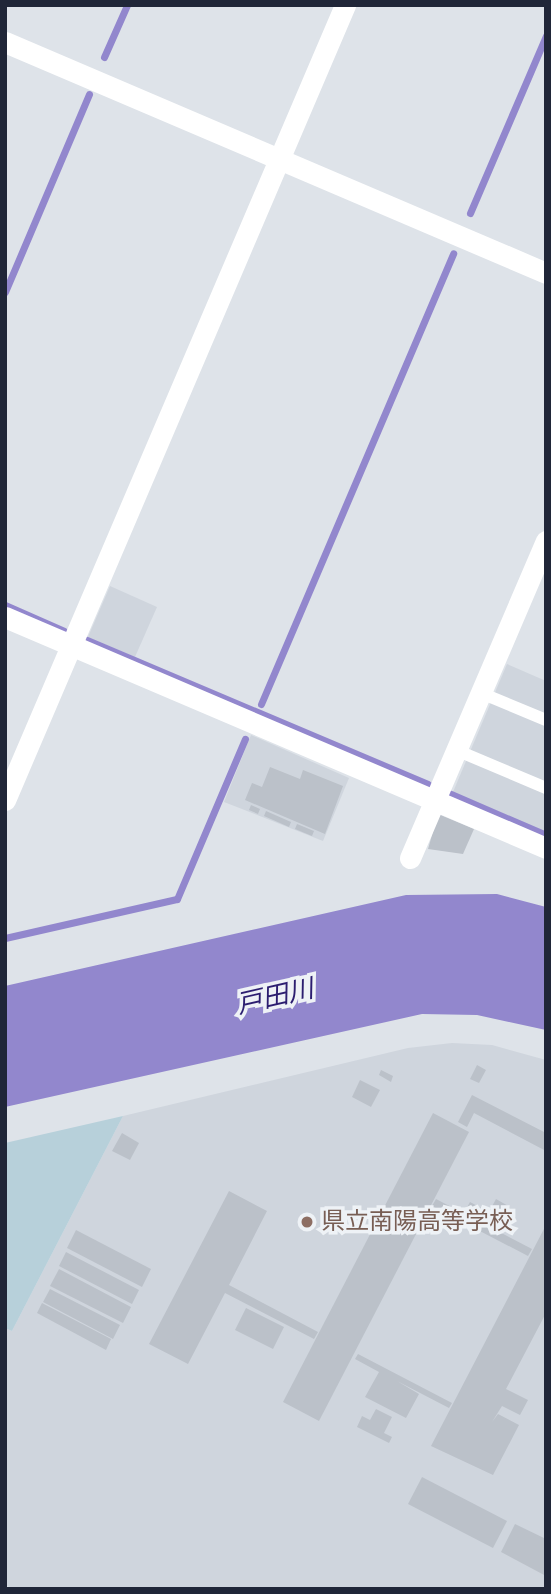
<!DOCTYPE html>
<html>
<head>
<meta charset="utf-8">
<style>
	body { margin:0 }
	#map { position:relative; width:551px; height:1594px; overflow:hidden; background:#dee3e9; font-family:"Roboto Condensed","Noto Sans JP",sans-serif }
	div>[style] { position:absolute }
	.built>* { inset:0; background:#cfd5dd }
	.green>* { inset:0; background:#b7d0da }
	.water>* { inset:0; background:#9287cd }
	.stream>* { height:7px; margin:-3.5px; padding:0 3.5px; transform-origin:3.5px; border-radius:3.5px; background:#9287cd }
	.building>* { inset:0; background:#bbc1c9 }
	.lane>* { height:12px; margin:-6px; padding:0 6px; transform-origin:6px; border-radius:6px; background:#fff }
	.street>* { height:21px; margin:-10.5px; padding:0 10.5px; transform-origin:10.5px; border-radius:10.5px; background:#fff }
	.dots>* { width:19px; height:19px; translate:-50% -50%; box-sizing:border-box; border:4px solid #eef2f6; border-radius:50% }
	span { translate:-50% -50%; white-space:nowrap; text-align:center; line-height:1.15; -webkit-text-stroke:7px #eef2f6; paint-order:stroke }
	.education-label { font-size:24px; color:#785e54 }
	.left { translate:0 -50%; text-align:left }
	.water-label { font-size:26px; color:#2c1e70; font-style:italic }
	.frame { position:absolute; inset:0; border:7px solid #202638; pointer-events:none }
</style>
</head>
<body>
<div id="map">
	<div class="built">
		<div style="clip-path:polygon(110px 586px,157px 607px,135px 657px,88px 637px)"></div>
		<div style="clip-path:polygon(507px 664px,546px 681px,546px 832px,453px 792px)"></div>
		<div style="clip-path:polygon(251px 735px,349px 778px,323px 841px,224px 802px)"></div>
		<div style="clip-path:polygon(452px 1043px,492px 1045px,546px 1060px,546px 1589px,14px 1589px,5px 1585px,5px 1328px,12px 1331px,123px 1116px,408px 1048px)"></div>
	</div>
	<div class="green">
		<div style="clip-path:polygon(123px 1116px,12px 1331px,5px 1328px,5px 1143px)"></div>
	</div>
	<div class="water">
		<div style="clip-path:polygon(497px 894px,546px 907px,546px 1030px,477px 1015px,422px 1014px,5px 1107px,5px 986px,406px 895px)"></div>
	</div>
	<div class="stream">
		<div style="left:104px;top:57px;width:57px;rotate:-66.1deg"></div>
		<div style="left:470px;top:213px;width:193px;rotate:-66.8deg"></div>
		<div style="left:5px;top:292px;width:215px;rotate:-67deg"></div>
		<div style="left:5px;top:605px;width:64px;rotate:23.8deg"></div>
		<div style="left:87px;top:640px;width:370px;rotate:22.9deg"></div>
		<div style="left:261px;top:704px;width:490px;rotate:-66.9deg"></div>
		<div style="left:451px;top:794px;width:103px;rotate:23.3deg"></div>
		<div style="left:5px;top:938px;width:176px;rotate:-12.8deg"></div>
		<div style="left:177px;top:899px;width:174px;rotate:-67deg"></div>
	</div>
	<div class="building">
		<div style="clip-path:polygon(270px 767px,300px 779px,303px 770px,343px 786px,325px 834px,245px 800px,252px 783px,262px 787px)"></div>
		<div style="clip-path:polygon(251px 805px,260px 809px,258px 814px,249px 810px)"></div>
		<div style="clip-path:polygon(266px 811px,291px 822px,289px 827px,264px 816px)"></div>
		<div style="clip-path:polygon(438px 814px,474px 829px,463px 854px,428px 849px)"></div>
		<div style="clip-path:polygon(297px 824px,314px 831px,312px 836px,295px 829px)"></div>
		<div style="clip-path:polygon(477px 1065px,486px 1070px,479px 1083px,470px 1079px)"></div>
		<div style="clip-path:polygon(381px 1070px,393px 1076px,391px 1082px,379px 1075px)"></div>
		<div style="clip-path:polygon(360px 1080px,380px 1090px,371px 1107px,352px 1097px)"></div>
		<div style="clip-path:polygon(472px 1095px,546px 1133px,546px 1151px,474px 1113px,467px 1127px,458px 1122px)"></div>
		<div style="clip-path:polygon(433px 1113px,469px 1132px,319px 1421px,283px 1402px)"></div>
		<div style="clip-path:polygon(122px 1133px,139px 1143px,130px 1160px,112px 1151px)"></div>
		<div style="clip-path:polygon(229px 1191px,267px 1211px,229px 1285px,318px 1332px,314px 1339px,225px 1293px,188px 1364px,149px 1344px)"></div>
		<div style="clip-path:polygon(436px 1199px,532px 1249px,528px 1256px,432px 1206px)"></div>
		<div style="clip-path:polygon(496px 1199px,510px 1207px,499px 1228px,465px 1211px,470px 1202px,489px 1212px)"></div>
		<div style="clip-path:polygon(546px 1225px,546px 1313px,506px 1389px,528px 1400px,520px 1415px,502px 1406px,492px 1422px,498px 1414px,519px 1425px,493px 1475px,431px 1446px)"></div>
		<div style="clip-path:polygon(76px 1230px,151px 1269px,142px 1287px,67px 1248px)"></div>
		<div style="clip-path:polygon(66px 1252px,139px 1290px,132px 1304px,59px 1266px)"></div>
		<div style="clip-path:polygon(59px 1269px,131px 1307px,123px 1323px,50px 1286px)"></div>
		<div style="clip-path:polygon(50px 1289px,120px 1325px,113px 1339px,43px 1302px)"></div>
		<div style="clip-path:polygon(42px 1303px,111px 1339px,106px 1350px,37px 1313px)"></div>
		<div style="clip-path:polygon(246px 1308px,284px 1327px,273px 1349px,235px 1330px)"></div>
		<div style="clip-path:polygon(358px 1354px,452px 1403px,449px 1408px,397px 1381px,419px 1394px,406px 1418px,365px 1397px,379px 1372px,355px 1359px)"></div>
		<div style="clip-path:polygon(376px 1409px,392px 1417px,384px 1433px,392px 1437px,389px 1443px,357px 1427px,362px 1416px,370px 1420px)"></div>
		<div style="clip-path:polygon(422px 1477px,507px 1521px,493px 1548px,408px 1504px)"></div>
		<div style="clip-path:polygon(515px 1524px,546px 1539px,546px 1576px,501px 1552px)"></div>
	</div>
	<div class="lane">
		<div style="left:481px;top:693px;width:70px;rotate:22.6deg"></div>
		<div style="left:456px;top:750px;width:98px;rotate:22.9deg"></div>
	</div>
	<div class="street">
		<div style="left:5px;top:42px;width:588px;rotate:23.12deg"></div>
		<div style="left:5px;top:617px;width:588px;rotate:23.12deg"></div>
		<div style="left:5px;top:800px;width:865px;rotate:-66.84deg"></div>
		<div style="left:410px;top:858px;width:345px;rotate:-66.8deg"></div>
	</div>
	<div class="dots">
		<div style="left:307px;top:1222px;background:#8d6e63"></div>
	</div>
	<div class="education-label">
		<span class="left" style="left:321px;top:1222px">県立南陽高等学校</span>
	</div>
	<div class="water-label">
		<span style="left:275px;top:997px;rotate:-13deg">戸田川</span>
	</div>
	<div class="frame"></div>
</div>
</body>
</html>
